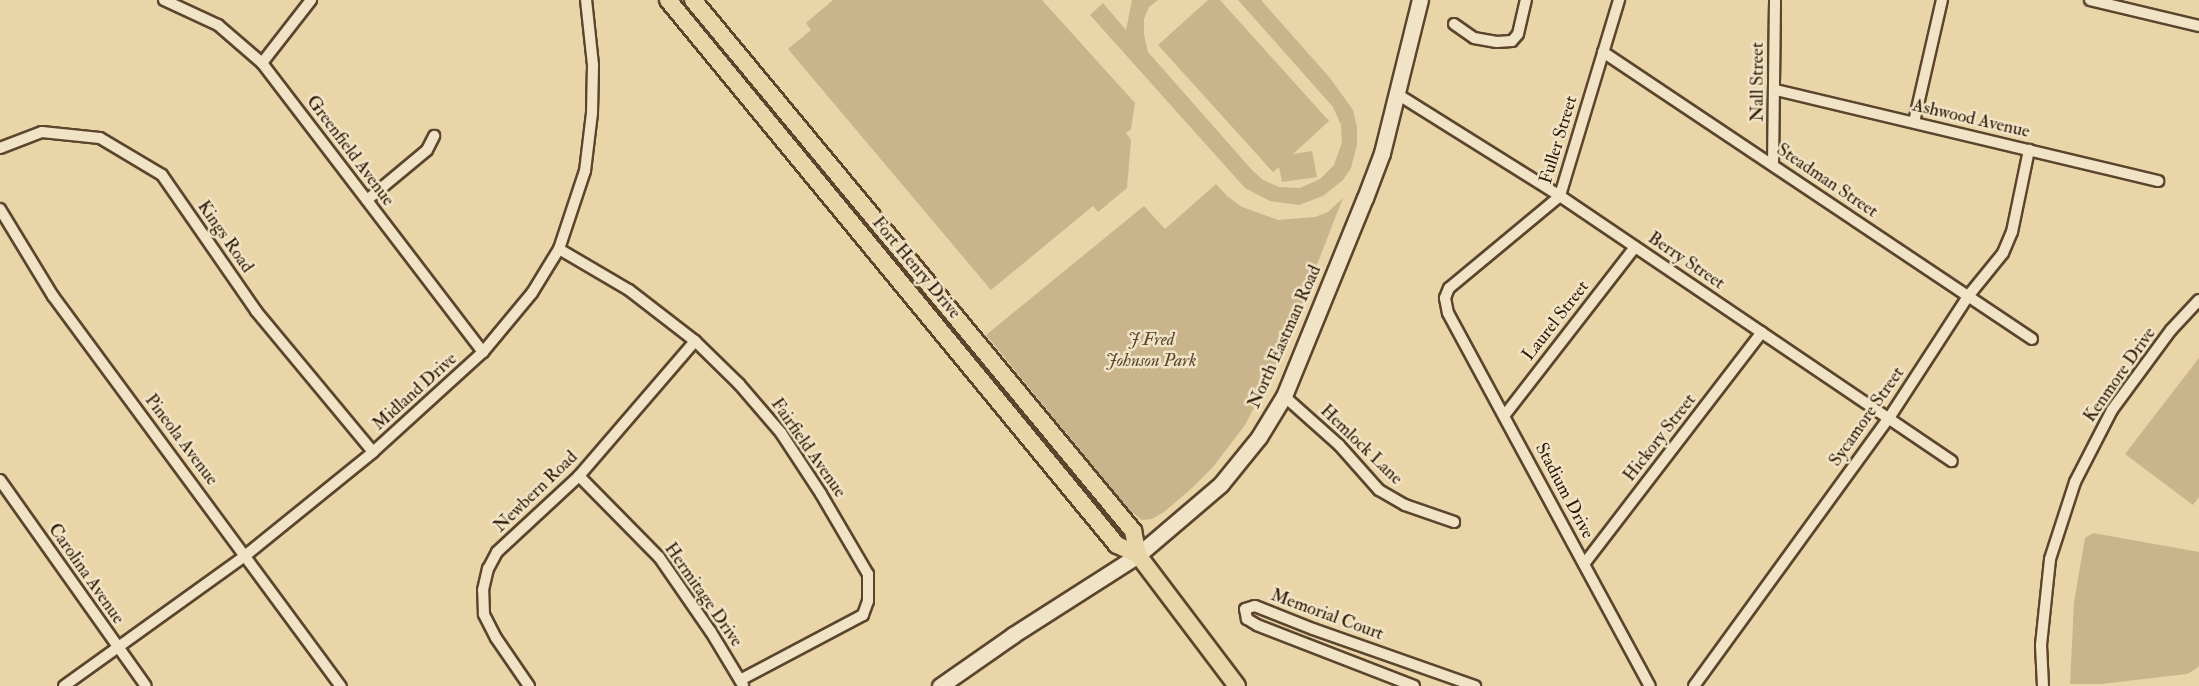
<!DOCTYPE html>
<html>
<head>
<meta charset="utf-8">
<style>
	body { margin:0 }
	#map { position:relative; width:2199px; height:686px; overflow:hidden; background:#ead5a8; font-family:"IM FELL Double Pica",serif }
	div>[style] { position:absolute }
	.green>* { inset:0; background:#cab48c }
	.roads { filter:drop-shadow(2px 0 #5b452d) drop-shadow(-2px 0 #5b452d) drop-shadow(0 2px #5b452d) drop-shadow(0 -2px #5b452d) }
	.minor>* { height:10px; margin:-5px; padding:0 5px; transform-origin:5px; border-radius:5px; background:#f1e4c6 }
	.secondary>* { height:15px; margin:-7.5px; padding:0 7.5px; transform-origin:7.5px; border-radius:7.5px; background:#f1e4c6 }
	.primary>* { height:16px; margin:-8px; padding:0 8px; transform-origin:8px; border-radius:8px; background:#ead5a8 }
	span { translate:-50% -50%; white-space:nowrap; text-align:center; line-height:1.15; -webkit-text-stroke:5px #f1e4c6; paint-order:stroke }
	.street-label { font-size:18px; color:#2b1504 }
	.park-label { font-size:18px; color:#5b452d; font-style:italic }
</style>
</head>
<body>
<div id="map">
	<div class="green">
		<div style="clip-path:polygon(833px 0,1042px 0,1135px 103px,1131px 129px,1126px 133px,1131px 140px,1127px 188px,1098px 212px,1093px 206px,991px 290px,788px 49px,811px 30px,806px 23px)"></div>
		<div style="clip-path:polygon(1132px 0,1158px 0,1149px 7px,1144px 19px,1144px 35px,1148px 52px,1252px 170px,1263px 180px,1279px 187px,1300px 188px,1320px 179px,1334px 165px,1342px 142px,1341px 125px,1333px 107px,1238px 0,1261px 0,1330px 78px,1353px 110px,1357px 127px,1357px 145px,1351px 168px,1343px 180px,1323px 196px,1299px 205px,1270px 201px,1245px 188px,1090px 15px,1103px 3px,1126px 30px)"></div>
		<div style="clip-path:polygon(1208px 0,1220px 0,1329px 121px,1293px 154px,1312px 151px,1317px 177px,1282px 182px,1279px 167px,1273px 172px,1158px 45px)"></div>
		<div style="clip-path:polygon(1216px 184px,1227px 196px,1242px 207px,1278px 220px,1315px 217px,1328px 212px,1343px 198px,1284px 349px,1245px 425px,1213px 467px,1192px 488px,1164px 512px,1152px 519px,1142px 520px,1130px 511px,986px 335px,1144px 206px,1165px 229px)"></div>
		<div style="clip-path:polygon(2199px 358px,2199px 497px,2193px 505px,2125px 454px)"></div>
		<div style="clip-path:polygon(2093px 533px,2199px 552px,2199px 666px,2196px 669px,2187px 674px,2101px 684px,2070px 684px,2074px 602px,2085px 538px)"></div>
	</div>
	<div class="roads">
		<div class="minor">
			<div style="left:164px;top:0;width:60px;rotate:24.8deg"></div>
			<div style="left:218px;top:25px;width:58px;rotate:40.8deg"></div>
			<div style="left:262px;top:63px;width:364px;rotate:52.6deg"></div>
			<div style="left:1619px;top:0;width:205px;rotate:106.8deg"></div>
			<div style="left:1560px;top:196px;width:144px;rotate:140.3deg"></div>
			<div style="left:1449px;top:288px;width:11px;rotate:112deg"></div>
			<div style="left:1445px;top:298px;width:15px;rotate:79deg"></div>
			<div style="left:1448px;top:313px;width:424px;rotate:61.6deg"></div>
			<div style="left:2090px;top:0;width:112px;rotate:13.4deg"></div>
			<div style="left:1454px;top:24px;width:24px;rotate:35deg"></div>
			<div style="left:1474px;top:38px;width:23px;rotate:10deg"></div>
			<div style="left:1497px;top:42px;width:15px;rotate:-4deg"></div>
			<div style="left:1512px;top:41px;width:9px;rotate:-49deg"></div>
			<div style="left:1518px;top:34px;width:35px;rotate:-77deg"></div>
			<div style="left:1603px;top:52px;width:516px;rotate:33.78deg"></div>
			<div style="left:262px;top:63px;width:80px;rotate:-52.1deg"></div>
			<div style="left:1776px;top:90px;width:393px;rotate:13.4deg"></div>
			<div style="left:1397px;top:94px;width:192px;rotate:32deg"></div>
			<div style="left:1560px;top:196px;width:473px;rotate:34.1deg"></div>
			<div style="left:1914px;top:122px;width:125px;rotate:-77.1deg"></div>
			<div style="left:0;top:148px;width:45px;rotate:-20.9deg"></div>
			<div style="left:42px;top:132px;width:58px;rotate:5.9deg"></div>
			<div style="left:100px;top:138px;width:72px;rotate:30.8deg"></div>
			<div style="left:162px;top:175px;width:165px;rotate:55.3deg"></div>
			<div style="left:256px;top:311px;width:183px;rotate:50.3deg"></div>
			<div style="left:1773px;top:165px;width:165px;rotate:-89.3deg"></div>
			<div style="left:367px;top:200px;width:78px;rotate:-39.8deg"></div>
			<div style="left:427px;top:150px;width:16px;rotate:-63deg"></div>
			<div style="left:0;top:209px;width:102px;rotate:58.7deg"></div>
			<div style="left:53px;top:296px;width:485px;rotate:53.6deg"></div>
			<div style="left:559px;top:249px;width:81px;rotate:30.4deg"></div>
			<div style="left:629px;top:290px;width:83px;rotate:37.7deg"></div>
			<div style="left:695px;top:341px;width:62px;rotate:44.3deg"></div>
			<div style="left:739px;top:384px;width:65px;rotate:49.4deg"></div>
			<div style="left:781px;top:433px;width:73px;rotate:56.7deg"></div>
			<div style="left:821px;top:494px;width:93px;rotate:59.6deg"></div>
			<div style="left:868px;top:574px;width:27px;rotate:90deg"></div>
			<div style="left:868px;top:601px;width:15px;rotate:110deg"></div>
			<div style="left:863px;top:615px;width:139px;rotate:152.1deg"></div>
			<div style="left:1284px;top:396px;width:74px;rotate:41.7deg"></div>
			<div style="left:1339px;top:445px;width:60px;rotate:48.4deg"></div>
			<div style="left:1379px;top:490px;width:30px;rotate:30deg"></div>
			<div style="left:1405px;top:505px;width:52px;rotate:19.1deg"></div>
			<div style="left:1504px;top:416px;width:214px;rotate:-52.2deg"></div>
			<div style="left:579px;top:476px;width:114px;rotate:45.4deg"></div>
			<div style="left:659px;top:557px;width:91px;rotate:55.3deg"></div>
			<div style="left:711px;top:632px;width:62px;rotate:58.9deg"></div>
			<div style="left:0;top:480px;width:252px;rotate:54.7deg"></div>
			<div style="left:1584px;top:564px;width:292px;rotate:-52.5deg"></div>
			<div style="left:64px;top:686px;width:224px;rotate:-35.7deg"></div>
			<div style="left:246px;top:555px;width:164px;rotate:-39deg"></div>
			<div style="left:373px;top:452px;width:149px;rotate:-42.3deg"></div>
			<div style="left:483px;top:352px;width:77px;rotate:-50.3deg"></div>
			<div style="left:532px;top:293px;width:52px;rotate:-58.5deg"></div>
			<div style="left:559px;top:249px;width:82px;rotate:-71.6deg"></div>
			<div style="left:585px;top:171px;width:58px;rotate:-83.1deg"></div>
			<div style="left:592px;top:113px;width:48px;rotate:-88.8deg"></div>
			<div style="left:593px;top:65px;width:65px;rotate:-96.1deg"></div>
			<div style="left:529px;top:686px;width:58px;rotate:-124.5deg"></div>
			<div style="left:496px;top:638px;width:27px;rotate:-117deg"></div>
			<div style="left:484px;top:614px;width:24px;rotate:-92deg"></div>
			<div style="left:483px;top:590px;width:22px;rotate:-77deg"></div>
			<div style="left:488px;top:569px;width:19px;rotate:-62deg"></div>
			<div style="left:497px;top:552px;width:112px;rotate:-42.8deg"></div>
			<div style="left:579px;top:476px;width:178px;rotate:-49.3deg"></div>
			<div style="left:1414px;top:686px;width:168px;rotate:-158.8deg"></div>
			<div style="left:1257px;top:625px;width:12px;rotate:-149deg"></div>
			<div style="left:1247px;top:619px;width:10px;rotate:-101deg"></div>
			<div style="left:1245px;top:609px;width:10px;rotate:-17deg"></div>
			<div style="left:1255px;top:606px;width:62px;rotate:21.6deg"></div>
			<div style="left:1313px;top:629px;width:172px;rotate:19.4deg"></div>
			<div style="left:1694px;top:686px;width:331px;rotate:-54deg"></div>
			<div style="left:1889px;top:418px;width:147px;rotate:-57deg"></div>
			<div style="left:1969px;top:295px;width:54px;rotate:-51deg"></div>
			<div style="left:2003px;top:253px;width:23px;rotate:-67deg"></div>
			<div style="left:2012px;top:232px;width:84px;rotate:-78.3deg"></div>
			<div style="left:2043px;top:686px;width:41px;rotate:-92.8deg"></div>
			<div style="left:2041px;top:645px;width:86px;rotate:-84deg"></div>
			<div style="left:2050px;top:559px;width:81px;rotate:-72deg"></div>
			<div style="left:2075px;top:482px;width:81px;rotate:-62.8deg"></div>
			<div style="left:2112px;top:410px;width:99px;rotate:-53.6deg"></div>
			<div style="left:2171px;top:330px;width:41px;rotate:-47deg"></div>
		</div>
		<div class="secondary">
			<div style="left:940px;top:686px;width:89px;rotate:-34.9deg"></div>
			<div style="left:1013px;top:635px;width:148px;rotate:-32.6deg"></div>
			<div style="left:1138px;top:555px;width:109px;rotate:-40.5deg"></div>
			<div style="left:1221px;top:484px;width:60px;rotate:-51deg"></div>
			<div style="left:1259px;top:437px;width:48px;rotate:-58.6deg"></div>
			<div style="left:1284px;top:396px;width:214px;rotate:-67.8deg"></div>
			<div style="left:1365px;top:198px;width:48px;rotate:-69.3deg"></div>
			<div style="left:1382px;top:153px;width:158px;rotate:-76.1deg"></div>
		</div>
		<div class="primary">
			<div style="left:668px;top:0;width:706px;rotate:50.52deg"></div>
			<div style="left:1117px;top:545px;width:23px;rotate:25deg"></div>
			<div style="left:693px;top:0;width:690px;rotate:50.35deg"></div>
			<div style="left:1133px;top:531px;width:25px;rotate:78deg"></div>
			<div style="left:1138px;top:555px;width:164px;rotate:52.9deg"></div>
		</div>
	</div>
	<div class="street-label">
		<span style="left:1758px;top:82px;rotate:-90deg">Nall Street</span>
		<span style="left:1971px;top:119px;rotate:13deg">Ashwood Avenue</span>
		<span style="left:1559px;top:140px;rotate:-73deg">Fuller Street</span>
		<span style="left:350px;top:151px;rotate:53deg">Greenfield Avenue</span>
		<span style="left:1827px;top:181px;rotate:34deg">Steadman Street</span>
		<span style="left:225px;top:237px;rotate:55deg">Kings Road</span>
		<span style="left:1686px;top:261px;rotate:34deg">Berry Street</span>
		<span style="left:916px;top:268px;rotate:50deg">Fort Henry Drive</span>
		<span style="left:1556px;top:321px;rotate:-52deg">Laurel Street</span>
		<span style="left:1285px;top:337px;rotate:-66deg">North Eastman Road</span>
		<span style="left:2120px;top:375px;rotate:-55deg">Kenmore Drive</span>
		<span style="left:415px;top:392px;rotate:-42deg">Midland Drive</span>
		<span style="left:1867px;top:417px;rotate:-55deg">Sycamore Street</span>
		<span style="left:1660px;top:438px;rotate:-52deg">Hickory Street</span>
		<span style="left:181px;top:440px;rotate:53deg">Pineola Avenue</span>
		<span style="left:1361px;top:445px;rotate:44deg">Hemlock Lane</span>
		<span style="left:808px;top:448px;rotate:55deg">Fairfield Avenue</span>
		<span style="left:1564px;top:491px;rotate:62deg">Stadium Drive</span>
		<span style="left:536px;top:492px;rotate:-44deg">Newbern Road</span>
		<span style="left:86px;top:574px;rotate:55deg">Carolina Avenue</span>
		<span style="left:703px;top:595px;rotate:55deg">Hermitage Drive</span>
		<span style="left:1327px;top:615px;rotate:20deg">Memorial Court</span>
	</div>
	<div class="park-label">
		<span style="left:1151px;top:351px">J Fred<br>Johnson Park</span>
	</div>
</div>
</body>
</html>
